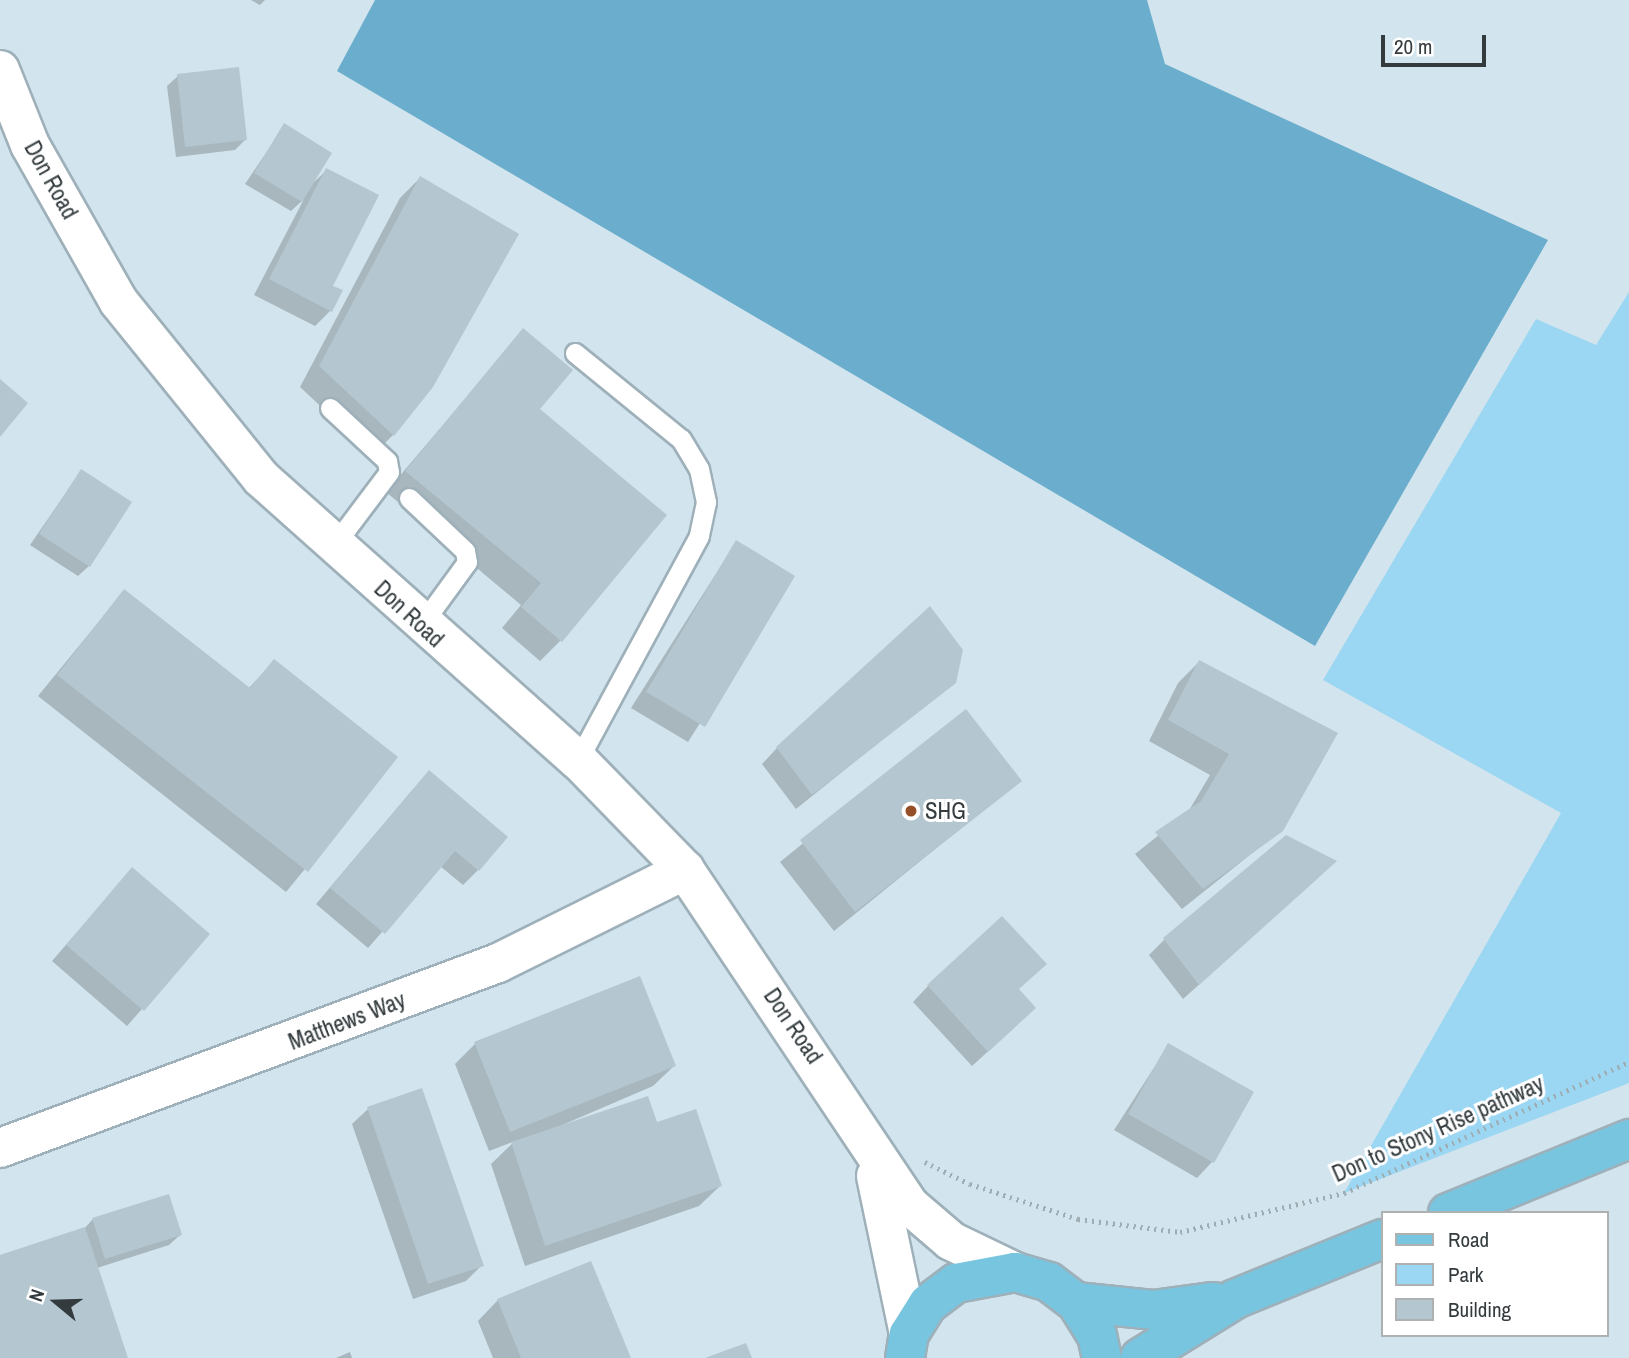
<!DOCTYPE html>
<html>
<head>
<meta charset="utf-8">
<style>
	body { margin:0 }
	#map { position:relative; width:1629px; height:1358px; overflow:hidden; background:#d2e4ed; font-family:"Archivo Narrow",sans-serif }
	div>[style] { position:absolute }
	.green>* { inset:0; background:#9bd6f2 }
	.forest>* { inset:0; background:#6badcc }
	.shadow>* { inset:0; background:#0003 }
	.building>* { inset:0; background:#b4c6cf }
	.path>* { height:4.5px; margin-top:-2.25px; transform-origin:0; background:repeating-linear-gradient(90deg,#9eadb4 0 2px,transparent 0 7px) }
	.roads { filter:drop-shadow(2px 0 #9eb0b9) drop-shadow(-2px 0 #9eb0b9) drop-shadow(0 2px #9eb0b9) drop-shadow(0 -2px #9eb0b9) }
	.service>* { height:19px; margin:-9.5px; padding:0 9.5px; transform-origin:9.5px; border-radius:9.5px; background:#fff }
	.minor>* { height:38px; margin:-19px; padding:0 19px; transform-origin:19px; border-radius:19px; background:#fff }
	.secondary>* { height:38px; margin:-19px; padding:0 19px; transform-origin:19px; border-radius:19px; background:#fff }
	.primary>* { height:38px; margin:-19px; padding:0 19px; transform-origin:19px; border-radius:19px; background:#78c5e0 }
	.dots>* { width:19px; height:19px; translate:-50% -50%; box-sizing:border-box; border:4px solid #fff; border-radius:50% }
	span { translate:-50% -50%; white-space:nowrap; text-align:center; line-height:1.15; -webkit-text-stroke:6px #fff; paint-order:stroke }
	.street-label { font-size:23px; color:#333b3e }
	.poi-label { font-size:23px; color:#333b3e }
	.left { translate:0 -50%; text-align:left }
	.legend { position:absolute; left:1381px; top:1211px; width:228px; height:126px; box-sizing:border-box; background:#fff; border:2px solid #adb1b2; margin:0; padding:9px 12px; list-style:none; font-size:21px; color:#333b3e }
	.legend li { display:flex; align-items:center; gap:14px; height:35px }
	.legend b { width:35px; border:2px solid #adb1b2 }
	.north { position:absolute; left:21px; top:1267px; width:70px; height:70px; -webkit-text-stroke:5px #fff; paint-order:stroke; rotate:289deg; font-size:19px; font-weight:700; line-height:28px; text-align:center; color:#333b3e }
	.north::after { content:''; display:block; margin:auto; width:24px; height:32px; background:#333b3e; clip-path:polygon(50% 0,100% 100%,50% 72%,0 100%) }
	.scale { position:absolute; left:1381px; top:35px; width:105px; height:32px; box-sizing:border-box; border:4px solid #333b3e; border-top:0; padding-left:9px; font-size:21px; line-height:24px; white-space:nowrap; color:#333b3e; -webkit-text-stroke:5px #fff; paint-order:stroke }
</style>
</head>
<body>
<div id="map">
	<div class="green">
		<div style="clip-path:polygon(1629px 292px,1629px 1083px,1344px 1193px,1561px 813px,1323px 680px,1536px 319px,1596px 345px)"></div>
	</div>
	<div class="forest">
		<div style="clip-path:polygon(375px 0,1147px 0,1165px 64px,1548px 240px,1315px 646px,337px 71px)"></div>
	</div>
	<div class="shadow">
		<div style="clip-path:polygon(251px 0,265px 0,260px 5px)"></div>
		<div style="clip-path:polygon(178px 76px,246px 139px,235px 150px,176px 157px,167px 86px)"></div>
		<div style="clip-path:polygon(285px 125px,313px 183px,327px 170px,330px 311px,315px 326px,254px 295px,304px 199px,291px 211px,245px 184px)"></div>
		<div style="clip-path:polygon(420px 178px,393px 435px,373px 455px,300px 387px,400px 198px)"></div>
		<div style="clip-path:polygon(523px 331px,537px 410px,561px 640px,540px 661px,502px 628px,521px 605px,386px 492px)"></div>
		<div style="clip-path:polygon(81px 471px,89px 566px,78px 576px,30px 545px)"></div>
		<div style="clip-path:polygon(736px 542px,793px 576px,688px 742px,631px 708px)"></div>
		<div style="clip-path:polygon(124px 591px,248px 689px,274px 661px,396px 758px,286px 892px,38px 696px)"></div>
		<div style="clip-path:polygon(1199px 662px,1281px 830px,1182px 909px,1135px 854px,1188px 812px,1210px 775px,1149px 741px,1178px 683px)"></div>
		<div style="clip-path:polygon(954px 682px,796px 809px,762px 764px,777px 748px)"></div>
		<div style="clip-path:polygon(966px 711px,1019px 781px,834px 931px,780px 862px)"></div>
		<div style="clip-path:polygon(414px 788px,478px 870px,463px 885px,440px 866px,368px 948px,316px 904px)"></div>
		<div style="clip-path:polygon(132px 869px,208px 934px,127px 1026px,52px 961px)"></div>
		<div style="clip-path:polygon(1319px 877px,1183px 999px,1149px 955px,1165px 939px)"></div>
		<div style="clip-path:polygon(928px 986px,1017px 990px,1018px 1024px,972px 1066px,913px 1002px)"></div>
		<div style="clip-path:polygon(475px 1044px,674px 1066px,653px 1086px,539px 1135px,655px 1125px,720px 1186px,699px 1206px,525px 1266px,491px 1164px,515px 1141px,489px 1151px,455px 1064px)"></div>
		<div style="clip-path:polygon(1168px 1046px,1212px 1162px,1197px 1178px,1114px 1130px)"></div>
		<div style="clip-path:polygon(368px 1109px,482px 1265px,466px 1281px,413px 1299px,352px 1124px)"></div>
		<div style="clip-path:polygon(93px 1219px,180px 1235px,169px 1245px,97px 1268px,126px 1358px,0 1358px,0 1257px,83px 1230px)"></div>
		<div style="clip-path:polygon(498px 1300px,629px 1358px,493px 1358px,478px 1321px)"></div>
		<div style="clip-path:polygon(350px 1352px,352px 1358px,336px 1358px)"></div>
	</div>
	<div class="building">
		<div style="clip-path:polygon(239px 67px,247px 140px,185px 147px,177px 74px)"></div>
		<div style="clip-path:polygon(284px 123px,332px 153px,302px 202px,254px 173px)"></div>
		<div style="clip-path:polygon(326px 168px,379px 195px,333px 286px,343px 290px,332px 312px,269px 279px)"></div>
		<div style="clip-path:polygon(420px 176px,519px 234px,433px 387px,394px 436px,319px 366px)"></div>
		<div style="clip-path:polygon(523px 328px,573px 370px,540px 409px,667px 515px,562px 642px,521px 607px,541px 583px,405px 471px)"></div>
		<div style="clip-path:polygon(0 379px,28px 403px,0 437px)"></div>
		<div style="clip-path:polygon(81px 469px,132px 502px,90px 567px,39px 534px)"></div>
		<div style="clip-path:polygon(736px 540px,795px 576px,705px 727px,646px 692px)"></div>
		<div style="clip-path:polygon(124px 589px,250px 688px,274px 659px,398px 757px,308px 872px,57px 675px)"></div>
		<div style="clip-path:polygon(930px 606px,963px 650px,956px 683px,812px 795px,776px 747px)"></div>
		<div style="clip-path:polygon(1199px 660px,1338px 733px,1283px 831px,1203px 889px,1155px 832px,1201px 801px,1229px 754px,1168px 720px)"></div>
		<div style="clip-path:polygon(966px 709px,1022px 781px,855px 912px,800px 840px)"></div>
		<div style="clip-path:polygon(429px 770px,508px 837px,479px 871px,455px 851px,385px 934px,330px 888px)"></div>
		<div style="clip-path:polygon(1286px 835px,1337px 861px,1199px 985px,1163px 938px)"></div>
		<div style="clip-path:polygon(132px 867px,210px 934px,144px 1011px,66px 945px)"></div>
		<div style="clip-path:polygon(1002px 916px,1047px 964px,1019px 989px,1036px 1008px,988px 1052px,927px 985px)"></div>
		<div style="clip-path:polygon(640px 976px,676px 1066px,510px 1132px,474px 1042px)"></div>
		<div style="clip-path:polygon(1168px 1043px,1254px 1092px,1214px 1163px,1128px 1114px)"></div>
		<div style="clip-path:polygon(422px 1088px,484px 1266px,428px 1284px,367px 1107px)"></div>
		<div style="clip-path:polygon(648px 1096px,657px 1122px,696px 1109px,722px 1186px,545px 1246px,511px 1142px)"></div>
		<div style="clip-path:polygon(169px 1194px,182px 1235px,105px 1259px,92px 1218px)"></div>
		<div style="clip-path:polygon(85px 1227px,128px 1358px,0 1358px,0 1255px)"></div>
		<div style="clip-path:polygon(591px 1261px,631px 1358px,521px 1358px,497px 1299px)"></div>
		<div style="clip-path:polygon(746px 1343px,752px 1358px,705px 1358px)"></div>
	</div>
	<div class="path">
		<div style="left:925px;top:1162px;width:50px;rotate:26.1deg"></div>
		<div style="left:970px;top:1184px;width:114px;rotate:18deg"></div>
		<div style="left:1078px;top:1219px;width:103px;rotate:7.3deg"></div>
		<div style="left:1180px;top:1232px;width:169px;rotate:-13.4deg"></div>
		<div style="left:1344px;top:1193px;width:314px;rotate:-24.7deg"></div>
	</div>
	<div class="roads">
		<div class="service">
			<div style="left:575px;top:353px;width:136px;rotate:39.1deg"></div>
			<div style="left:681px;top:439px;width:35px;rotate:59deg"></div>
			<div style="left:699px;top:469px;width:34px;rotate:78deg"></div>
			<div style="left:706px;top:502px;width:35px;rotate:102deg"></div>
			<div style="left:699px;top:536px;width:255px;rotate:118.4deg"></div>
			<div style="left:330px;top:408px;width:78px;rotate:42.9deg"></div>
			<div style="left:387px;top:461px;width:11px;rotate:80deg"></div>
			<div style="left:389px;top:472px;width:91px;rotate:127deg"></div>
			<div style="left:409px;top:498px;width:77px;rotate:43.4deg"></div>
			<div style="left:465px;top:551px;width:11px;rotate:80deg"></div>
			<div style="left:467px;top:562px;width:78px;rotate:126.1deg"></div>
		</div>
		<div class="minor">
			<div style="left:0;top:1148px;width:531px;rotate:-20.38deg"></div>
			<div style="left:498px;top:963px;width:209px;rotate:-26.4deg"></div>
		</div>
		<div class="secondary">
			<div style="left:0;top:70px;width:81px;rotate:68.2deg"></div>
			<div style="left:30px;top:145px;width:180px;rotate:60.5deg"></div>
			<div style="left:119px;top:302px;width:226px;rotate:51.1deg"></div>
			<div style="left:261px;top:478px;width:424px;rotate:41.7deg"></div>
			<div style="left:578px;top:760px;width:153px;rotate:45.8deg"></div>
			<div style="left:685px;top:870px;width:403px;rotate:56.2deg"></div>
			<div style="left:909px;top:1205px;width:55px;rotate:40.6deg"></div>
			<div style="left:951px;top:1241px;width:71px;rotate:25.8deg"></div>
			<div style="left:876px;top:1176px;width:161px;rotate:78.2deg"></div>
		</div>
		<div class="primary">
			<div style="left:1448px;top:1213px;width:196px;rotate:-22.2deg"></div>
			<div style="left:1076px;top:1302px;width:77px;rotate:5.9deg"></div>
			<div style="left:1153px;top:1310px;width:61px;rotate:-7.6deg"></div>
			<div style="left:905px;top:1358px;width:24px;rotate:-81deg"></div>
			<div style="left:909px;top:1334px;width:36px;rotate:-58deg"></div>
			<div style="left:928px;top:1304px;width:35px;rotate:-37deg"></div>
			<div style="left:956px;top:1283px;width:60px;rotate:-10.6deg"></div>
			<div style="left:1015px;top:1272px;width:35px;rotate:16deg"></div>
			<div style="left:1049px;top:1282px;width:34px;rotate:37deg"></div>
			<div style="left:1076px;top:1302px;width:39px;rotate:58deg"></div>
			<div style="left:1097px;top:1335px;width:24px;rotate:78deg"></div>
			<div style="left:1140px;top:1358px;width:112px;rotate:-31.8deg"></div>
			<div style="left:1235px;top:1299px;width:159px;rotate:-22.2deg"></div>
		</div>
	</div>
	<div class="dots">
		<div style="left:911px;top:811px;background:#965027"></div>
	</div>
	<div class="street-label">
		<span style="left:51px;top:180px;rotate:61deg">Don Road</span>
		<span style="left:409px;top:614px;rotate:43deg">Don Road</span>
		<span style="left:347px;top:1021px;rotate:-21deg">Matthews Way</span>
		<span style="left:793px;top:1026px;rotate:56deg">Don Road</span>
		<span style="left:1438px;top:1129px;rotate:-24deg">Don to Stony Rise pathway</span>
	</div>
	<div class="poi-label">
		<span class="left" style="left:925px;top:811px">SHG</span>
	</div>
	<ul class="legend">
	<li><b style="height:9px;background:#78c5e0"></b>Road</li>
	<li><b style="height:19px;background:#9bd6f2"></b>Park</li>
	<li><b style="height:19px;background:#b4c6cf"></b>Building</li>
	</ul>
	<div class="north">N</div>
	<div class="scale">20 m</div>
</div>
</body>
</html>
